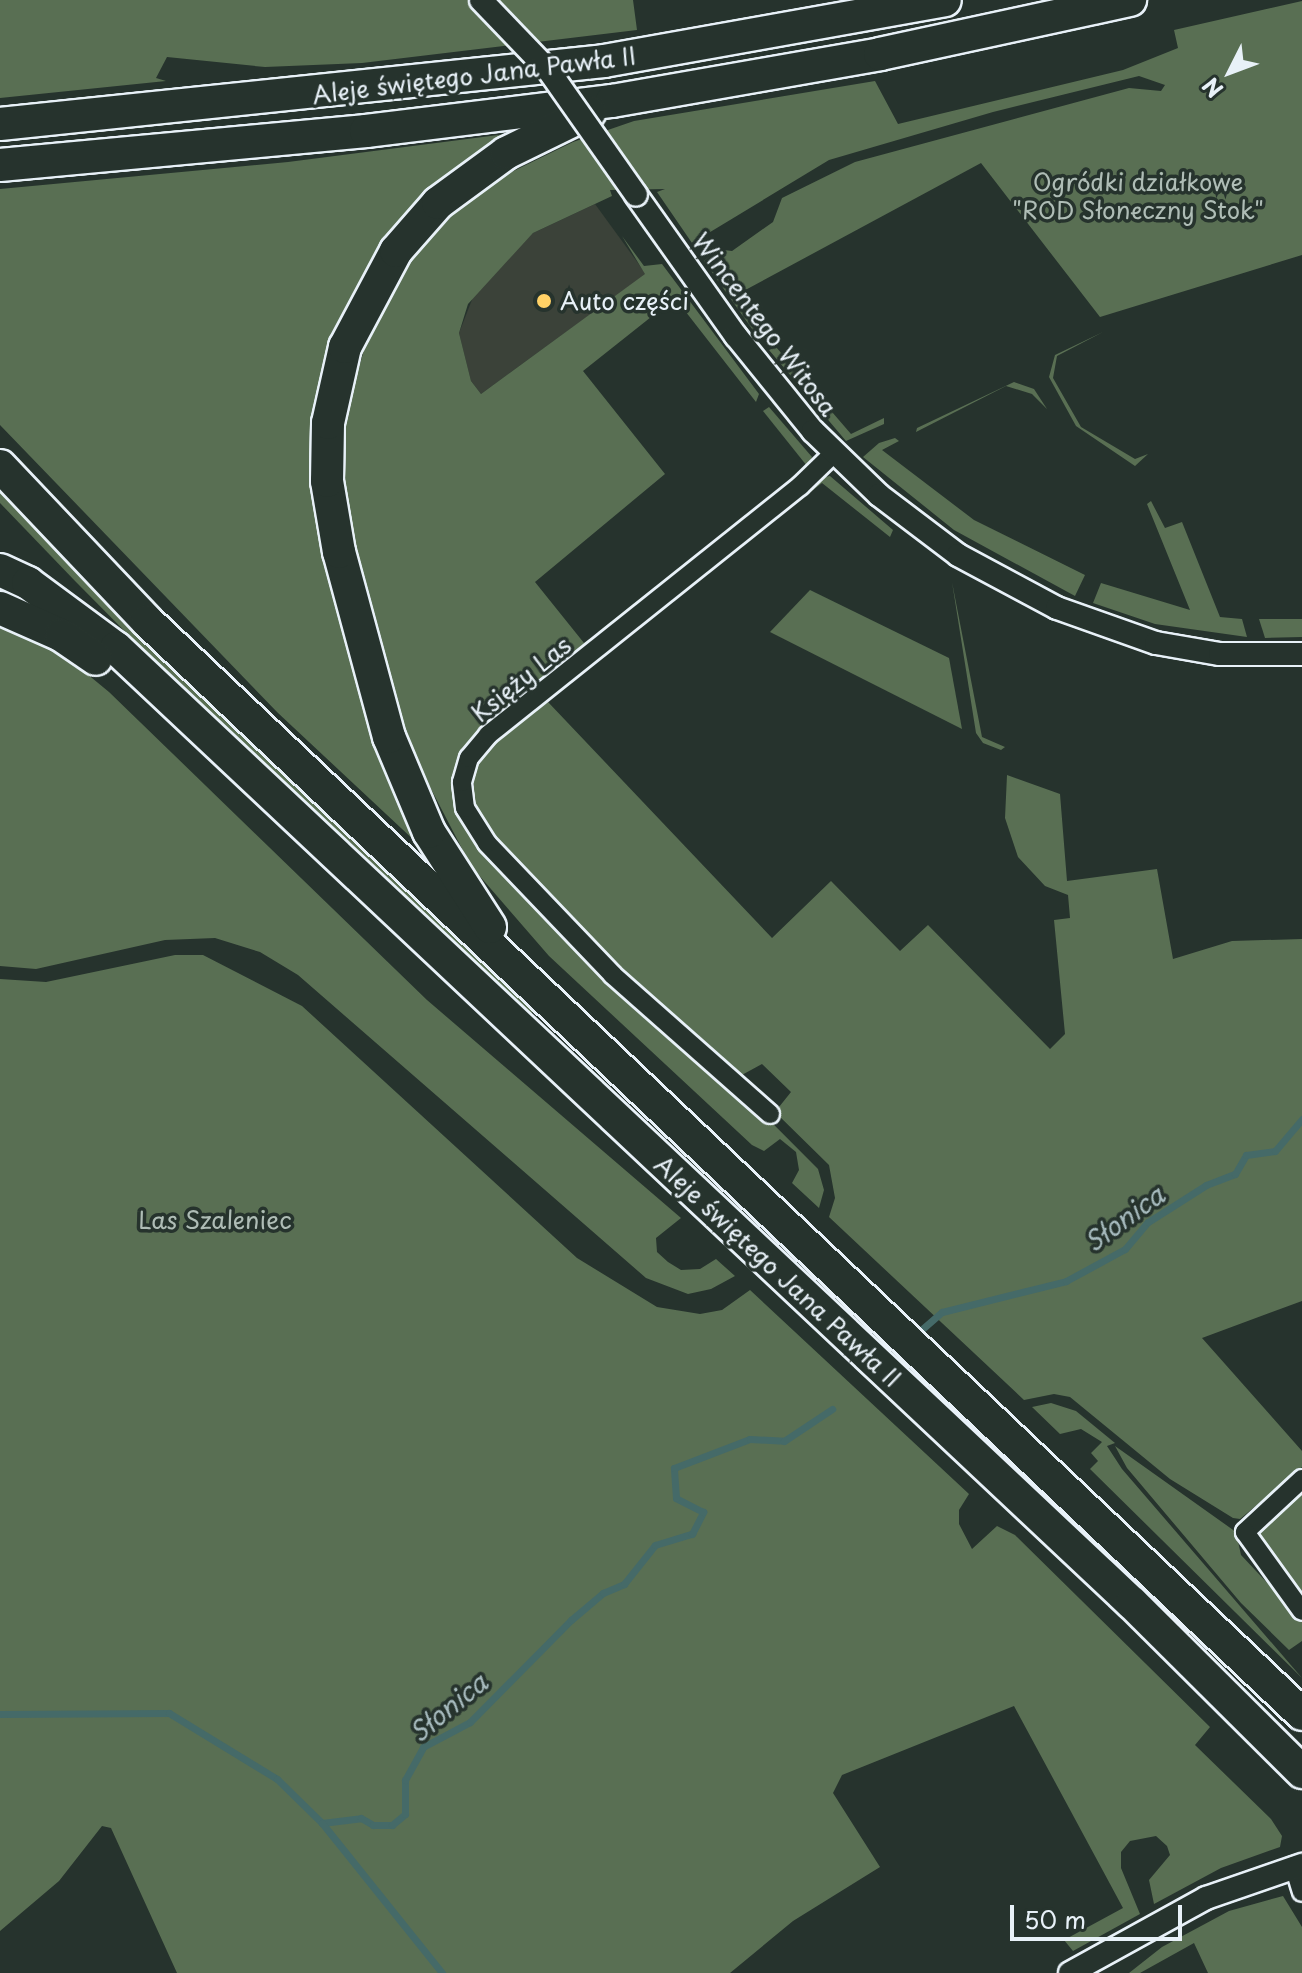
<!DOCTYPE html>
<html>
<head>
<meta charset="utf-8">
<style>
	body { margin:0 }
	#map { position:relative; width:1302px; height:1973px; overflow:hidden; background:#26332d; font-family:"Playpen Sans",sans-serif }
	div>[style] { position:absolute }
	.built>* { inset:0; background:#3b4239 }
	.green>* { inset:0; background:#596f53 }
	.stream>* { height:7px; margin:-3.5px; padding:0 3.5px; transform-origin:3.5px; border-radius:3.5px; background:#456a68 }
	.roads { filter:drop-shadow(2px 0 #e8f1f8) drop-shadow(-2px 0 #e8f1f8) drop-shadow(0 2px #e8f1f8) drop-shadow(0 -2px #e8f1f8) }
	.minor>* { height:18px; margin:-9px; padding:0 9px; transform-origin:9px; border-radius:9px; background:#26332d }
	.tertiary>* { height:22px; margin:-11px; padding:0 11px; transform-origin:11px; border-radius:11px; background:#26332d }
	.motorway>* { height:32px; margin:-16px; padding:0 16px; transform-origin:16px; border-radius:16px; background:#26332d }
	.bridges { filter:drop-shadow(2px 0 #e8f1f8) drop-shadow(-2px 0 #e8f1f8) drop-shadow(0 2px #e8f1f8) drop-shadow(0 -2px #e8f1f8) }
	.tertiary-bridge>* { height:22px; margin:-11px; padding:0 11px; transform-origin:11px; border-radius:11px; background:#26332d }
	.dots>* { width:22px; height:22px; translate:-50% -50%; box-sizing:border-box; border:4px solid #26332d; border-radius:50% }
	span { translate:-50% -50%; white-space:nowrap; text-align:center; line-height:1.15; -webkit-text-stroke:7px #26332d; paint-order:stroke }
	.street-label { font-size:24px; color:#e8f1f8 }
	.park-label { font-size:24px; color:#afbdb6 }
	.poi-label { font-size:24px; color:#e8f1f8 }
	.left { translate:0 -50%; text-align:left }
	.water-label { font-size:26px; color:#a7bbbe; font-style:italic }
	.north { position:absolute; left:1190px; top:32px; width:80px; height:80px; -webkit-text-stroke:6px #26332d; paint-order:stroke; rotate:228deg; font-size:22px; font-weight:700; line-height:32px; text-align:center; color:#e8f1f8 }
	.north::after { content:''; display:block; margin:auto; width:28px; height:36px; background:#e8f1f8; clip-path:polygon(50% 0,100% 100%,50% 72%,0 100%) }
	.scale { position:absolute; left:1010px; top:1905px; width:172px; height:36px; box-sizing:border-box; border:4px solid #e8f1f8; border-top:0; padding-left:10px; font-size:24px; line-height:28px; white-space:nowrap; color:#e8f1f8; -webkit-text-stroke:6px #26332d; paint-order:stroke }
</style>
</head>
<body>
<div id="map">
	<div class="built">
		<div style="clip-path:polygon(595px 204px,646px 274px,481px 394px,471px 381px,459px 333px,475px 292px,533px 233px)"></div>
	</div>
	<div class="green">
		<div style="clip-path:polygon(0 0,633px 0,637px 30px,362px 63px,265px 67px,167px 57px,156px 78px,166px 81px,0 98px)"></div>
		<div style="clip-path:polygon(1302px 1px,1302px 255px,1100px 317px,981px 163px,736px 295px,765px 332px,757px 336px,704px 261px,716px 249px,732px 251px,773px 222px,782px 198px,855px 162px,1129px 88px,1161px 91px,1165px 85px,1139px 76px,993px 112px,829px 160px,692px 243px,657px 192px,665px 189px,610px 190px,612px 196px,533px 233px,468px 304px,459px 333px,471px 381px,481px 394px,645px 274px,622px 236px,644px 266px,662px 264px,759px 394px,756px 402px,675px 298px,583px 371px,665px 474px,535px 582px,584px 643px,590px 639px,590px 647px,511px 709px,485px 703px,479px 710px,485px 724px,460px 758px,455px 793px,457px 806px,818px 1169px,824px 1190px,819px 1208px,792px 1183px,799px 1170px,796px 1152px,780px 1139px,764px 1151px,752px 1145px,549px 956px,471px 866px,429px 785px,419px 787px,360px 583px,342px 492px,339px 435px,372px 323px,408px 263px,461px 206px,489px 183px,573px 142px,634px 121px,875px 81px,898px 124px,1123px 70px,1178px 48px,1174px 30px)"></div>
		<div style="clip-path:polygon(522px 132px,425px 196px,316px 437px,417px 843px,278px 713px,0 425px,0 189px,288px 162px)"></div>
		<div style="clip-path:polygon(1103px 332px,1057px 356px,1053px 378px,1081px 427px,1135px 459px,1148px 454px,1135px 466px,1076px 426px,1049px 377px,1055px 355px)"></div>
		<div style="clip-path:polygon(776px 347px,851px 434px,884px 418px,884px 424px,846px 441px,769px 350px)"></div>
		<div style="clip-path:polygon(1014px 382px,1034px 389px,1047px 409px,1032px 394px,1006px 386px,916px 432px,917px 428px)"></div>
		<div style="clip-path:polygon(769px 407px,812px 457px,807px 466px,763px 411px)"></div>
		<div style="clip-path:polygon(895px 438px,899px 441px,882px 450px,974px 520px,1085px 575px,1075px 596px,954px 530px,863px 457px,879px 443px)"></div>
		<div style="clip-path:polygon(798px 474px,801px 476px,608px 633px,598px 632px)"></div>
		<div style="clip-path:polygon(830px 476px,893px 530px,890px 537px,822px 483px,775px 520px,820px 478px)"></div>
		<div style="clip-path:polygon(0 485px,535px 1009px,526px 1019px,280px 788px,76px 582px,0 503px)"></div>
		<div style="clip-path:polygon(1151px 501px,1165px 528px,1182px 522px,1220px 617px,1242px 619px,1247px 637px,1155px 624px,1093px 603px,1101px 583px,1190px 610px,1147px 504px)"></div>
		<div style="clip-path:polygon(952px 582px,982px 737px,1005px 747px,1001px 750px,983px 743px,976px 733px)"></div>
		<div style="clip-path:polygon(810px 590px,949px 658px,962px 729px,770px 632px)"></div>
		<div style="clip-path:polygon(0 618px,52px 645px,109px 692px,427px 1000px,681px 1218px,656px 1238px,657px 1252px,668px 1262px,681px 1270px,700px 1269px,716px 1259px,735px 1276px,711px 1289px,688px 1294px,646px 1278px,298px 975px,260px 952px,215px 938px,165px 940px,36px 969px,0 966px)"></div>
		<div style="clip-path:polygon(1259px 619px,1302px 619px,1302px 637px,1265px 638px)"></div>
		<div style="clip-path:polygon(548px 702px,772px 938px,831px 881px,900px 951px,928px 925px,1050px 1049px,1065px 1034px,1054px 920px,1070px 918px,1068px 895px,1045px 886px,1018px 857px,1005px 818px,1007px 775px,1060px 794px,1067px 881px,1157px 869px,1173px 959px,1232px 941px,1302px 939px,1302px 1301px,1202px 1338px,1302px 1451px,1302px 1467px,1240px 1519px,1233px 1518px,1170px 1479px,1070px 1397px,1054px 1394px,1024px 1400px,829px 1217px,835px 1198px,829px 1165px,775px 1112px,791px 1092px,762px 1064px,740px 1076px,655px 1006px,496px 842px,474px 809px,474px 766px,491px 743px)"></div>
		<div style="clip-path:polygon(175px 955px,203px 955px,302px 1006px,577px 1258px,657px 1307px,700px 1314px,722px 1310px,750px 1290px,969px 1494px,959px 1510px,959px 1524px,972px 1549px,997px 1526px,1015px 1535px,1210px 1727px,1195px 1745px,1271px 1819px,1282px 1836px,1280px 1847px,1221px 1868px,1154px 1904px,1149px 1880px,1170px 1855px,1167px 1846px,1156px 1836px,1130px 1841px,1121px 1852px,1121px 1868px,1140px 1914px,1073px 1951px,1064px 1940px,1123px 1908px,1014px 1706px,842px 1775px,833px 1793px,880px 1867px,793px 1921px,730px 1973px,177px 1973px,111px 1828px,102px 1826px,59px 1881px,0 1931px,0 979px,46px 982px)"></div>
		<div style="clip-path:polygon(1051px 1403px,1076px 1411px,1115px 1443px,1107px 1446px,1122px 1469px,1302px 1678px,1090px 1469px,1098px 1461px,1091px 1453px,1102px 1442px,1081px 1429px,1060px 1434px,1032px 1407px)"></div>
		<div style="clip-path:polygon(1115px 1446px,1236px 1532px,1241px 1555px,1302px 1620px,1302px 1641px,1289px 1650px,1241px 1603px,1127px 1468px)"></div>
		<div style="clip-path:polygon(1302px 1490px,1302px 1599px,1256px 1534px)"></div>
		<div style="clip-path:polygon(1283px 1896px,1302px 1927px,1302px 1973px,1208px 1973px,1194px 1943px,1140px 1973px,1129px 1973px,1162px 1947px,1229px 1911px)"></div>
	</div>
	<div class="stream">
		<div style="left:913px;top:1337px;width:38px;rotate:-41deg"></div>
		<div style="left:942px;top:1312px;width:128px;rotate:-14deg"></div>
		<div style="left:1066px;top:1281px;width:67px;rotate:-28.5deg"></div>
		<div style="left:1125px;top:1249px;width:35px;rotate:-50deg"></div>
		<div style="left:1148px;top:1222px;width:69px;rotate:-32.5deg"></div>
		<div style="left:1206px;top:1185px;width:31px;rotate:-21deg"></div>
		<div style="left:1235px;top:1174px;width:22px;rotate:-60deg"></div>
		<div style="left:1246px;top:1155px;width:29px;rotate:-8deg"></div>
		<div style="left:1275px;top:1151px;width:42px;rotate:-49.8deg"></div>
		<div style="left:0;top:1714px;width:169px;rotate:-0.3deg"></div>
		<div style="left:169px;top:1713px;width:127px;rotate:31.4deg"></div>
		<div style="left:277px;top:1779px;width:63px;rotate:44.4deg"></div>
		<div style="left:322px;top:1823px;width:39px;rotate:-7deg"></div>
		<div style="left:361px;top:1818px;width:14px;rotate:30deg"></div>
		<div style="left:373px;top:1825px;width:19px"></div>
		<div style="left:392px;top:1825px;width:17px;rotate:-40deg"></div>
		<div style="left:405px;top:1814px;width:34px;rotate:-90deg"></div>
		<div style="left:405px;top:1780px;width:38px;rotate:-61deg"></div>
		<div style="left:423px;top:1747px;width:53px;rotate:-28deg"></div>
		<div style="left:470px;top:1722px;width:144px;rotate:-45.3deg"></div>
		<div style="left:571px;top:1620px;width:42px;rotate:-40.2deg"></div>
		<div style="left:603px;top:1593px;width:23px;rotate:-23deg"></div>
		<div style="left:624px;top:1584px;width:50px;rotate:-51.5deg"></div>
		<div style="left:655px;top:1545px;width:39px;rotate:-17deg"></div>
		<div style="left:692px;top:1534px;width:25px;rotate:-63deg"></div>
		<div style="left:703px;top:1512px;width:30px;rotate:-153deg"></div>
		<div style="left:676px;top:1498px;width:30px;rotate:-94deg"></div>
		<div style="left:674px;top:1468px;width:81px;rotate:-20.9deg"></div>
		<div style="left:750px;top:1439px;width:34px;rotate:3deg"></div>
		<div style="left:784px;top:1441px;width:58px;rotate:-33.7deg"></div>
		<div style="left:322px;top:1823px;width:192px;rotate:51.3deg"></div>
	</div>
	<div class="roads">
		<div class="minor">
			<div style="left:770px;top:1114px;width:210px;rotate:-138.5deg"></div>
			<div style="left:613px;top:975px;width:182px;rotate:-133.7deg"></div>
			<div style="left:487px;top:843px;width:41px;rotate:-122.2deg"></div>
			<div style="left:465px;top:808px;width:26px;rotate:-97deg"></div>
			<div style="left:462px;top:782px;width:25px;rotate:-74deg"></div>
			<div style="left:469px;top:758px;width:30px;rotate:-50deg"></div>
			<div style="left:488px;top:735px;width:399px;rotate:-38.6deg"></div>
			<div style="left:800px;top:486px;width:47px;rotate:-44.1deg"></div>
			<div style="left:1302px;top:1479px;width:78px;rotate:137.1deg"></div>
			<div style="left:1245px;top:1532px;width:97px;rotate:54.2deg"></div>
			<div style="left:1294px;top:1866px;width:27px;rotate:73deg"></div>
		</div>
		<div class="tertiary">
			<div style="left:636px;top:195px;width:173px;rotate:54.7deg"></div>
			<div style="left:736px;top:336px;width:122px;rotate:51deg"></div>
			<div style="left:813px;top:431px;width:92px;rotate:44.1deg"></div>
			<div style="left:879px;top:495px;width:99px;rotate:37.2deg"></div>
			<div style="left:958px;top:555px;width:112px;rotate:28.2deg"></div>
			<div style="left:1057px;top:608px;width:105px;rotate:19.5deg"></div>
			<div style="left:1156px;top:643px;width:65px;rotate:9.8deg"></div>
			<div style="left:1220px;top:654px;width:82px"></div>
			<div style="left:1070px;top:1973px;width:155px;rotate:-28.9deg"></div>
			<div style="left:1206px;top:1898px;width:102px;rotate:-19deg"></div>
		</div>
		<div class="motorway">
			<div style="left:0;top:124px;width:607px;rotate:-5.95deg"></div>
			<div style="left:604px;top:61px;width:346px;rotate:-10.1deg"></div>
			<div style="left:0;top:165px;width:368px;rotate:-5.3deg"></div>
			<div style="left:366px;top:131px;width:248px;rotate:-7deg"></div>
			<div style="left:612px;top:101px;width:272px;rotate:-9.9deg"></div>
			<div style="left:880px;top:54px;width:256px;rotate:-12.2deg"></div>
			<div style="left:0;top:466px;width:214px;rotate:46.5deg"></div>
			<div style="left:147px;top:621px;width:1590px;rotate:43.42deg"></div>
			<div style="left:0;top:570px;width:31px;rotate:25deg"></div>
			<div style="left:28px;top:583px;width:109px;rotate:36.5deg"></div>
			<div style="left:116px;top:648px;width:1394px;rotate:43.23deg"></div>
			<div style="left:1132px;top:1603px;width:240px;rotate:44.8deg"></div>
			<div style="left:0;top:608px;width:67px;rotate:23.9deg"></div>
			<div style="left:61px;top:635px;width:42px;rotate:34.4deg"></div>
			<div style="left:490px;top:927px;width:113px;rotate:-122.7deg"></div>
			<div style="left:429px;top:832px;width:103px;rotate:-112.8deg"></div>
			<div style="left:389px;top:737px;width:192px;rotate:-105.1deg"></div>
			<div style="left:339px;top:552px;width:72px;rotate:-99.6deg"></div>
			<div style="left:327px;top:481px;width:58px;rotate:-89deg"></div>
			<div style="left:328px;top:423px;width:78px;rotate:-77.4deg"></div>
			<div style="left:345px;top:347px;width:109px;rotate:-62deg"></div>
			<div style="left:396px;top:251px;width:64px;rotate:-48.8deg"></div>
			<div style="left:438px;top:203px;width:84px;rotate:-36.3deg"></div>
			<div style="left:506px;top:153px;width:93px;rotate:-26deg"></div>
		</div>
	</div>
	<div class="bridges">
		<div class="tertiary-bridge">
			<div style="left:481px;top:0;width:98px;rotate:46.2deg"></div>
			<div style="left:549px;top:71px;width:151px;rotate:54.9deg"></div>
		</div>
	</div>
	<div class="dots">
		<div style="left:544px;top:301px;background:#ffd166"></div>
	</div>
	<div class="street-label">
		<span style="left:474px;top:75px;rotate:-7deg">Aleje świętego Jana Pawła II</span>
		<span style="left:765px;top:324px;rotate:53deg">Wincentego Witosa</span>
		<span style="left:521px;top:679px;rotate:-39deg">Księży Las</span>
		<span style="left:778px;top:1271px;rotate:43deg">Aleje świętego Jana Pawła II</span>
	</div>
	<div class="park-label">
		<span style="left:1138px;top:196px">Ogródki działkowe<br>"ROD Słoneczny Stok"</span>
		<span style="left:215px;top:1220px">Las Szaleniec</span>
	</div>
	<div class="poi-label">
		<span class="left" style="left:560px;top:301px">Auto części</span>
	</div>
	<div class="water-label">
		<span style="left:1124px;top:1218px;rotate:-36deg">Słonica</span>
		<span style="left:448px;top:1707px;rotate:-39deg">Słonica</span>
	</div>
	<div class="north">N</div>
	<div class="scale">50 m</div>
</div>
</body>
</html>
